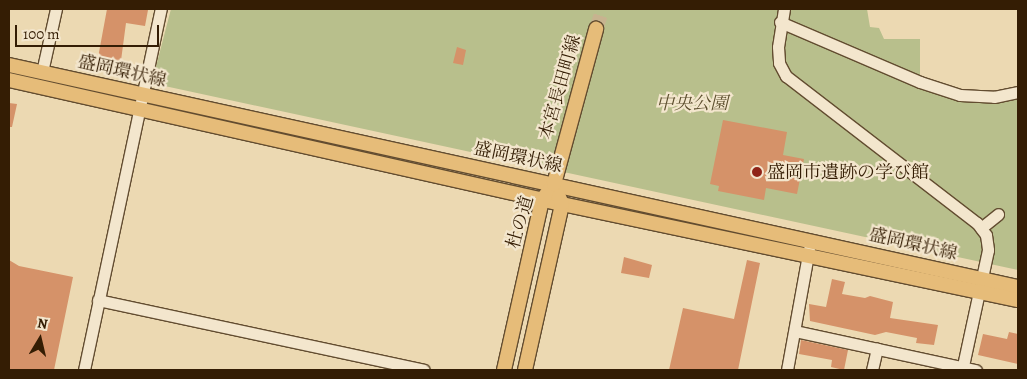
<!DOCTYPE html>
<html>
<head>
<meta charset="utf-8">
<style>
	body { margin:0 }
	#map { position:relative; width:1027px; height:379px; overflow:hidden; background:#ecd9b2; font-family:Alegreya,"Noto Serif JP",serif }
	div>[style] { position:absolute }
	.green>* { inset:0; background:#b8bf8c }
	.building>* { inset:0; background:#d59269 }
	.major-tunnel>* { height:14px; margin-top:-7px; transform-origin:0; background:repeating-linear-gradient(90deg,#c7b38f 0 14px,transparent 0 21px) }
	.roads { filter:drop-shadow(1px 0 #624c30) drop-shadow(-1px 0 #624c30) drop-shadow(0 1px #624c30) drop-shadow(0 -1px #624c30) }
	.minor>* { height:11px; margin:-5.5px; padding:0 5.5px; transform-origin:5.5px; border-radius:5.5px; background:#f3e6cd }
	.major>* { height:14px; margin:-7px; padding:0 7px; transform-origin:7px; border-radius:7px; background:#e6bc79 }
	.dots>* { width:14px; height:14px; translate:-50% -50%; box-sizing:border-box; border:2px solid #f3e6cd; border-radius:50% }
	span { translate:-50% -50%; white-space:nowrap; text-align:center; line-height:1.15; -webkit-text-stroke:4.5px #f3e6cd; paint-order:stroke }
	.street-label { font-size:18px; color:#341d04 }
	.park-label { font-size:18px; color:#5c4e2d; font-style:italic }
	.poi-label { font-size:18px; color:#341d04 }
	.left { translate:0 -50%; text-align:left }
	.frame { position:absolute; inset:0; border:10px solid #341d04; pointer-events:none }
	.north { position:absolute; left:15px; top:314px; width:50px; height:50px; -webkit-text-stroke:4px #f3e6cd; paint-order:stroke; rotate:9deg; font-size:14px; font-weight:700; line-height:20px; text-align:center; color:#341d04 }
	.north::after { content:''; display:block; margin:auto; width:18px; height:22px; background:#341d04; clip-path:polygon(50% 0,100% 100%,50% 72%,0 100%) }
	.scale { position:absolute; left:15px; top:25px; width:144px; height:22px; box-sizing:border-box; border:2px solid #341d04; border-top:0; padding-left:6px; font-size:15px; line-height:18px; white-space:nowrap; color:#341d04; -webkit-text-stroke:4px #f3e6cd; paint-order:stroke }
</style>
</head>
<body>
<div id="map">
	<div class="green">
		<div style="clip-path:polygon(171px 9px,867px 9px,870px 27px,879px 28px,884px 39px,920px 39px,920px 82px,960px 95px,1018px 92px,1018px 270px,160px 85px,154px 74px)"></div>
	</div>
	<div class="building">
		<div style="clip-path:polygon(107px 9px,148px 10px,145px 26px,126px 23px,120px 68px,97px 63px)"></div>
		<div style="clip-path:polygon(457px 47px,466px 50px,463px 65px,453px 63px)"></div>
		<div style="clip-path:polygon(9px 103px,17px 104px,12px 127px,9px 127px)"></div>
		<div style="clip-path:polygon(723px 120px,787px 132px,783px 155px,804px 159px,797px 194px,766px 188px,764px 200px,718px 191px,719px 186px,710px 184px)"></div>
		<div style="clip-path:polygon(624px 257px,652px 265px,649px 278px,621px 273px)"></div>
		<div style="clip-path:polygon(9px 260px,19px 266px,73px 277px,54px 370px,9px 370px)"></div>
		<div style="clip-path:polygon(747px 260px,760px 263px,738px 370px,669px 370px,683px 308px,734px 319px)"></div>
		<div style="clip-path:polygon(832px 279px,845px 282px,842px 294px,865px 298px,870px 296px,893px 302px,890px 318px,938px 325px,934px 345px,916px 343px,917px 338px,886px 332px,875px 335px,810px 321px,809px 304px,826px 307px)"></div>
		<div style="clip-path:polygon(1009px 332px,1018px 334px,1018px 364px,978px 355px,983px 334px,1007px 339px)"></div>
		<div style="clip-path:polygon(801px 340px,848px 350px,844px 370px,831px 367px,832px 360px,799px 354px)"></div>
	</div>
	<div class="major-tunnel">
		<div style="left:596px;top:29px;width:21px;rotate:-71deg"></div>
	</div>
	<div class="roads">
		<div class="minor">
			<div style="left:784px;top:9px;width:38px;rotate:99deg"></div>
			<div style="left:778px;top:47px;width:16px;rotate:86deg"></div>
			<div style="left:779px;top:63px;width:15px;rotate:62deg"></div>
			<div style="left:786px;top:76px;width:241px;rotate:37.6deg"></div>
			<div style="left:977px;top:223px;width:15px;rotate:53deg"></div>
			<div style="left:986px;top:235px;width:15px;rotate:82deg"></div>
			<div style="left:988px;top:250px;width:123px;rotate:102.2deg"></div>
			<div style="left:780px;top:22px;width:152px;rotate:23.2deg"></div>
			<div style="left:920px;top:82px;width:42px;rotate:18deg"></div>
			<div style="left:960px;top:95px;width:34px;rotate:3deg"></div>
			<div style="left:994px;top:97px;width:25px;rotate:-12deg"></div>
			<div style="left:42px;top:72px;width:65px;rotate:-77.5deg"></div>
			<div style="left:981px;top:228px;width:22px;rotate:-39deg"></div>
			<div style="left:98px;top:300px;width:333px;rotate:12.1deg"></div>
			<div style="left:795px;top:331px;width:185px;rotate:12.2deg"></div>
			<div style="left:84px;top:370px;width:369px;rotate:-78deg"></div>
			<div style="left:787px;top:370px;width:123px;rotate:-79.7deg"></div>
			<div style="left:872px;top:370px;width:22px;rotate:-77deg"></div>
		</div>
		<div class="major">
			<div style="left:9px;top:65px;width:1033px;rotate:12.41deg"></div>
			<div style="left:9px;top:80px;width:567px;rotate:12.64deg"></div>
			<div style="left:562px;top:204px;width:466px;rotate:11.9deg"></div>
			<div style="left:504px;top:370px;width:174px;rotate:-77.4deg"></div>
			<div style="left:542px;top:200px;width:20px;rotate:-53deg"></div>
			<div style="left:554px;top:184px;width:161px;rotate:-74.8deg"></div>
			<div style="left:525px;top:370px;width:170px;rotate:-77.4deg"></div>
			<div style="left:562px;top:204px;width:8px;rotate:-113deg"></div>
		</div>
	</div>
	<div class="dots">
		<div style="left:757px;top:172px;background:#8f2418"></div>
	</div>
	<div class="street-label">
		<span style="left:122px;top:71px;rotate:13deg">盛岡環状線</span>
		<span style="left:560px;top:87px;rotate:-74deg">本宮長田町線</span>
		<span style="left:518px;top:157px;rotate:12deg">盛岡環状線</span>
		<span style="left:520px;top:222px;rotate:-74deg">杜の道</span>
		<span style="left:913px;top:244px;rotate:13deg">盛岡環状線</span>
	</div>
	<div class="park-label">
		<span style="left:692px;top:103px">中央公園</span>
	</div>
	<div class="poi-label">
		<span class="left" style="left:767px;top:172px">盛岡市遺跡の学び館</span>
	</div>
	<div class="frame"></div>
	<div class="north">N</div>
	<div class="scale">100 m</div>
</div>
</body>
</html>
